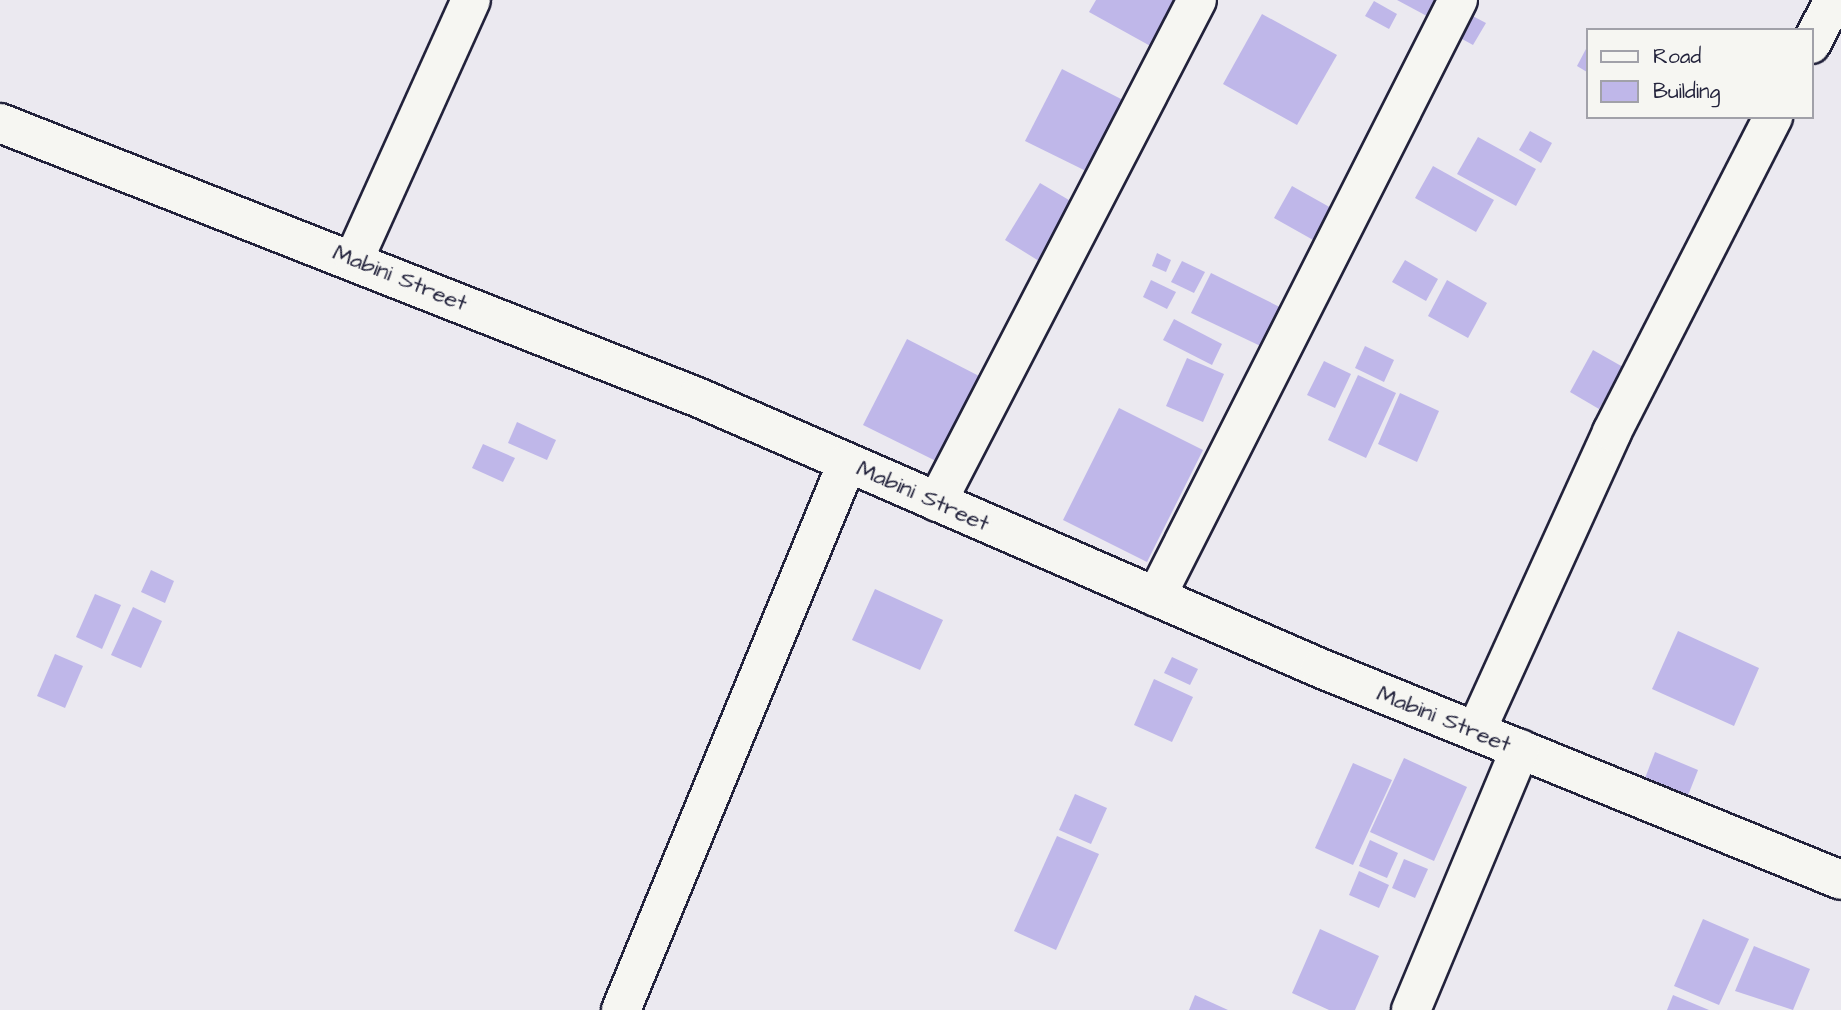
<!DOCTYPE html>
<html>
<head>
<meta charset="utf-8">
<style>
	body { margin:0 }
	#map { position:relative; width:1841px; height:1010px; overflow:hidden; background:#ebe9f0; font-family:"Architects Daughter",sans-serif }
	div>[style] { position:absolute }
	.building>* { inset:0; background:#bfb7e9 }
	.roads { filter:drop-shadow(2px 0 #22223b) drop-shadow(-2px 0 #22223b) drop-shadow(0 2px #22223b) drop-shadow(0 -2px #22223b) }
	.minor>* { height:38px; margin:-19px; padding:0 19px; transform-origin:19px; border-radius:19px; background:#f6f6f2 }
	span { translate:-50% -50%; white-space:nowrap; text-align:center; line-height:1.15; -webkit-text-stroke:5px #f6f6f2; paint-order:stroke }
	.street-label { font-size:23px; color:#22223b }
	.legend { position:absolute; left:1586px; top:28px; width:228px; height:91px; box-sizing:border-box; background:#f6f6f2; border:2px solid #a1a1a9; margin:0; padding:9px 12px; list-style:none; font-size:21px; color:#22223b }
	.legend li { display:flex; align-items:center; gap:14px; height:35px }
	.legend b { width:35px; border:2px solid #a1a1a9 }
</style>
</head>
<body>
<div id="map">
	<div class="building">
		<div style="clip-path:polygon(1096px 0,1181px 0,1154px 48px,1089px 12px)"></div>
		<div style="clip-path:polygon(1397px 0,1450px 0,1438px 22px)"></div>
		<div style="clip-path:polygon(1374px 1px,1397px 14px,1389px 29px,1365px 16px)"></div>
		<div style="clip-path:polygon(1465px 12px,1486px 23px,1473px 45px,1453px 34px)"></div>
		<div style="clip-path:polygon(1262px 14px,1337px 55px,1297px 125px,1223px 84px)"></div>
		<div style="clip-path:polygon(1587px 47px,1587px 72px,1577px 66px)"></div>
		<div style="clip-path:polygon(1062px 69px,1123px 100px,1086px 171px,1025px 141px)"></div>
		<div style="clip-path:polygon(1530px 131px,1552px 143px,1541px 163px,1519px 150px)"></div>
		<div style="clip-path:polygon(1478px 137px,1536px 169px,1516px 206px,1457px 174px)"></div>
		<div style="clip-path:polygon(1433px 166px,1494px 200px,1476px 232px,1415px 198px)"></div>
		<div style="clip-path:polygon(1040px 183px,1074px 203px,1039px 261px,1005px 240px)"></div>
		<div style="clip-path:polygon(1292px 186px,1333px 209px,1315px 241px,1274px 218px)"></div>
		<div style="clip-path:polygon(1157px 253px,1171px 260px,1166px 272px,1152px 266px)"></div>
		<div style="clip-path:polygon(1405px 260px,1438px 279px,1426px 301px,1392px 282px)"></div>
		<div style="clip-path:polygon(1182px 261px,1205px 272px,1194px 293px,1171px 282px)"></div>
		<div style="clip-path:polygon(1211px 273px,1290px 312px,1271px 351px,1191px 313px)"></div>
		<div style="clip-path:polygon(1151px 280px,1176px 292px,1167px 309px,1143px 297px)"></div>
		<div style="clip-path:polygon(1447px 280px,1487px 303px,1468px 338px,1428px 316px)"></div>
		<div style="clip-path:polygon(1174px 319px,1222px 344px,1212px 365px,1163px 340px)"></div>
		<div style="clip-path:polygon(907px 339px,981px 377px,938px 462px,863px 425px)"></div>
		<div style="clip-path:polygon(1365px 346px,1394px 360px,1384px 382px,1355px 368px)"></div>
		<div style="clip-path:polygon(1593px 350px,1623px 367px,1599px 409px,1570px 392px)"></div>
		<div style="clip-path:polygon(1187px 358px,1224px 374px,1203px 422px,1166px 406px)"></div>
		<div style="clip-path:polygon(1324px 361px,1351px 374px,1335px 408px,1307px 395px)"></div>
		<div style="clip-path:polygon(1358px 375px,1396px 393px,1366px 458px,1328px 440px)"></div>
		<div style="clip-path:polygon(1400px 393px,1439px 411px,1417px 462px,1378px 444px)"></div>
		<div style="clip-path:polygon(1119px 408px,1203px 450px,1147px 562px,1063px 520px)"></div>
		<div style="clip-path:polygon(517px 422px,556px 440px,547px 460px,508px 443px)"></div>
		<div style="clip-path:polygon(483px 444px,515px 458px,503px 482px,472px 468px)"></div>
		<div style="clip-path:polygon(151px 570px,174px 581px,165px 603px,141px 592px)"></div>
		<div style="clip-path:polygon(875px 589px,943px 620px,920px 670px,852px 640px)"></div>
		<div style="clip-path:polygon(95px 594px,121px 605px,102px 649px,76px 637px)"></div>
		<div style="clip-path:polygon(133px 607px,162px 621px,141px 668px,111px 655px)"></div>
		<div style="clip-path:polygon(1678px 631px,1759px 668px,1734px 726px,1652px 689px)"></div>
		<div style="clip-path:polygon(55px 654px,83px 666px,65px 708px,37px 696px)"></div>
		<div style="clip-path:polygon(1172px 657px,1198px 669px,1190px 685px,1164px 673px)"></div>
		<div style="clip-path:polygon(1154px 679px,1193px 697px,1172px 742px,1134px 725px)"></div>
		<div style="clip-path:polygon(1655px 752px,1698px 770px,1685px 803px,1642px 786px)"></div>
		<div style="clip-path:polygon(1404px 758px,1467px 787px,1434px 861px,1370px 832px)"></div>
		<div style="clip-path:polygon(1353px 763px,1392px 780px,1353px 865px,1315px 848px)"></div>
		<div style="clip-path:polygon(1075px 794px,1107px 808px,1091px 844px,1059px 830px)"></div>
		<div style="clip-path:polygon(1057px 836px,1099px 854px,1056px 950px,1014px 931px)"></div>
		<div style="clip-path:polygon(1370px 840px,1398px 853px,1387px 878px,1359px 866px)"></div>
		<div style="clip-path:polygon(1404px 859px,1428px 869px,1415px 898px,1392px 888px)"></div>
		<div style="clip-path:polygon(1359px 871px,1389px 885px,1379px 908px,1349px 895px)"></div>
		<div style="clip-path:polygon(1703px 919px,1749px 939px,1719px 1005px,1674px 986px)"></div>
		<div style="clip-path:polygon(1320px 929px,1379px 956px,1355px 1010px,1329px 1010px,1292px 993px)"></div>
		<div style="clip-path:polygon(1754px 946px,1810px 969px,1793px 1010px,1735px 991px)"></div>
		<div style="clip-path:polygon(1195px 995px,1228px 1010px,1189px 1010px)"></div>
		<div style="clip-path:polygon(1673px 995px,1709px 1010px,1667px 1010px)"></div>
	</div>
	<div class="roads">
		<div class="minor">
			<div style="left:1811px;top:44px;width:50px;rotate:-62.4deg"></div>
			<div style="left:0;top:123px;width:749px;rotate:21.46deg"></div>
			<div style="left:697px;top:397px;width:679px;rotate:23.51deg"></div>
			<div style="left:1320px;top:668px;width:562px;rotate:22.14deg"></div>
			<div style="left:354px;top:259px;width:284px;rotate:-65.7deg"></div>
			<div style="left:937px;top:502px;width:565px;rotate:-62.62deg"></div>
			<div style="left:1156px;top:597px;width:669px;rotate:-63.17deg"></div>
			<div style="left:1476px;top:731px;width:328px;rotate:-65.5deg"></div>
			<div style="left:1612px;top:432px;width:354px;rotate:-62.9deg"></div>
			<div style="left:621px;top:1010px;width:592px;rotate:-67.55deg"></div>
			<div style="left:1411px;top:1010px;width:283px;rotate:-67.3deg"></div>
		</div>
	</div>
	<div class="street-label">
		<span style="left:400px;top:278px;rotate:22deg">Mabini Street</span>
		<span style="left:923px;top:496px;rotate:24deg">Mabini Street</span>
		<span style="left:1444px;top:719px;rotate:22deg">Mabini Street</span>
	</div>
	<ul class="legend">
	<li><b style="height:9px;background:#f6f6f2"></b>Road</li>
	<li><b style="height:19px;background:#bfb7e9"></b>Building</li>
	</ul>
</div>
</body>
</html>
